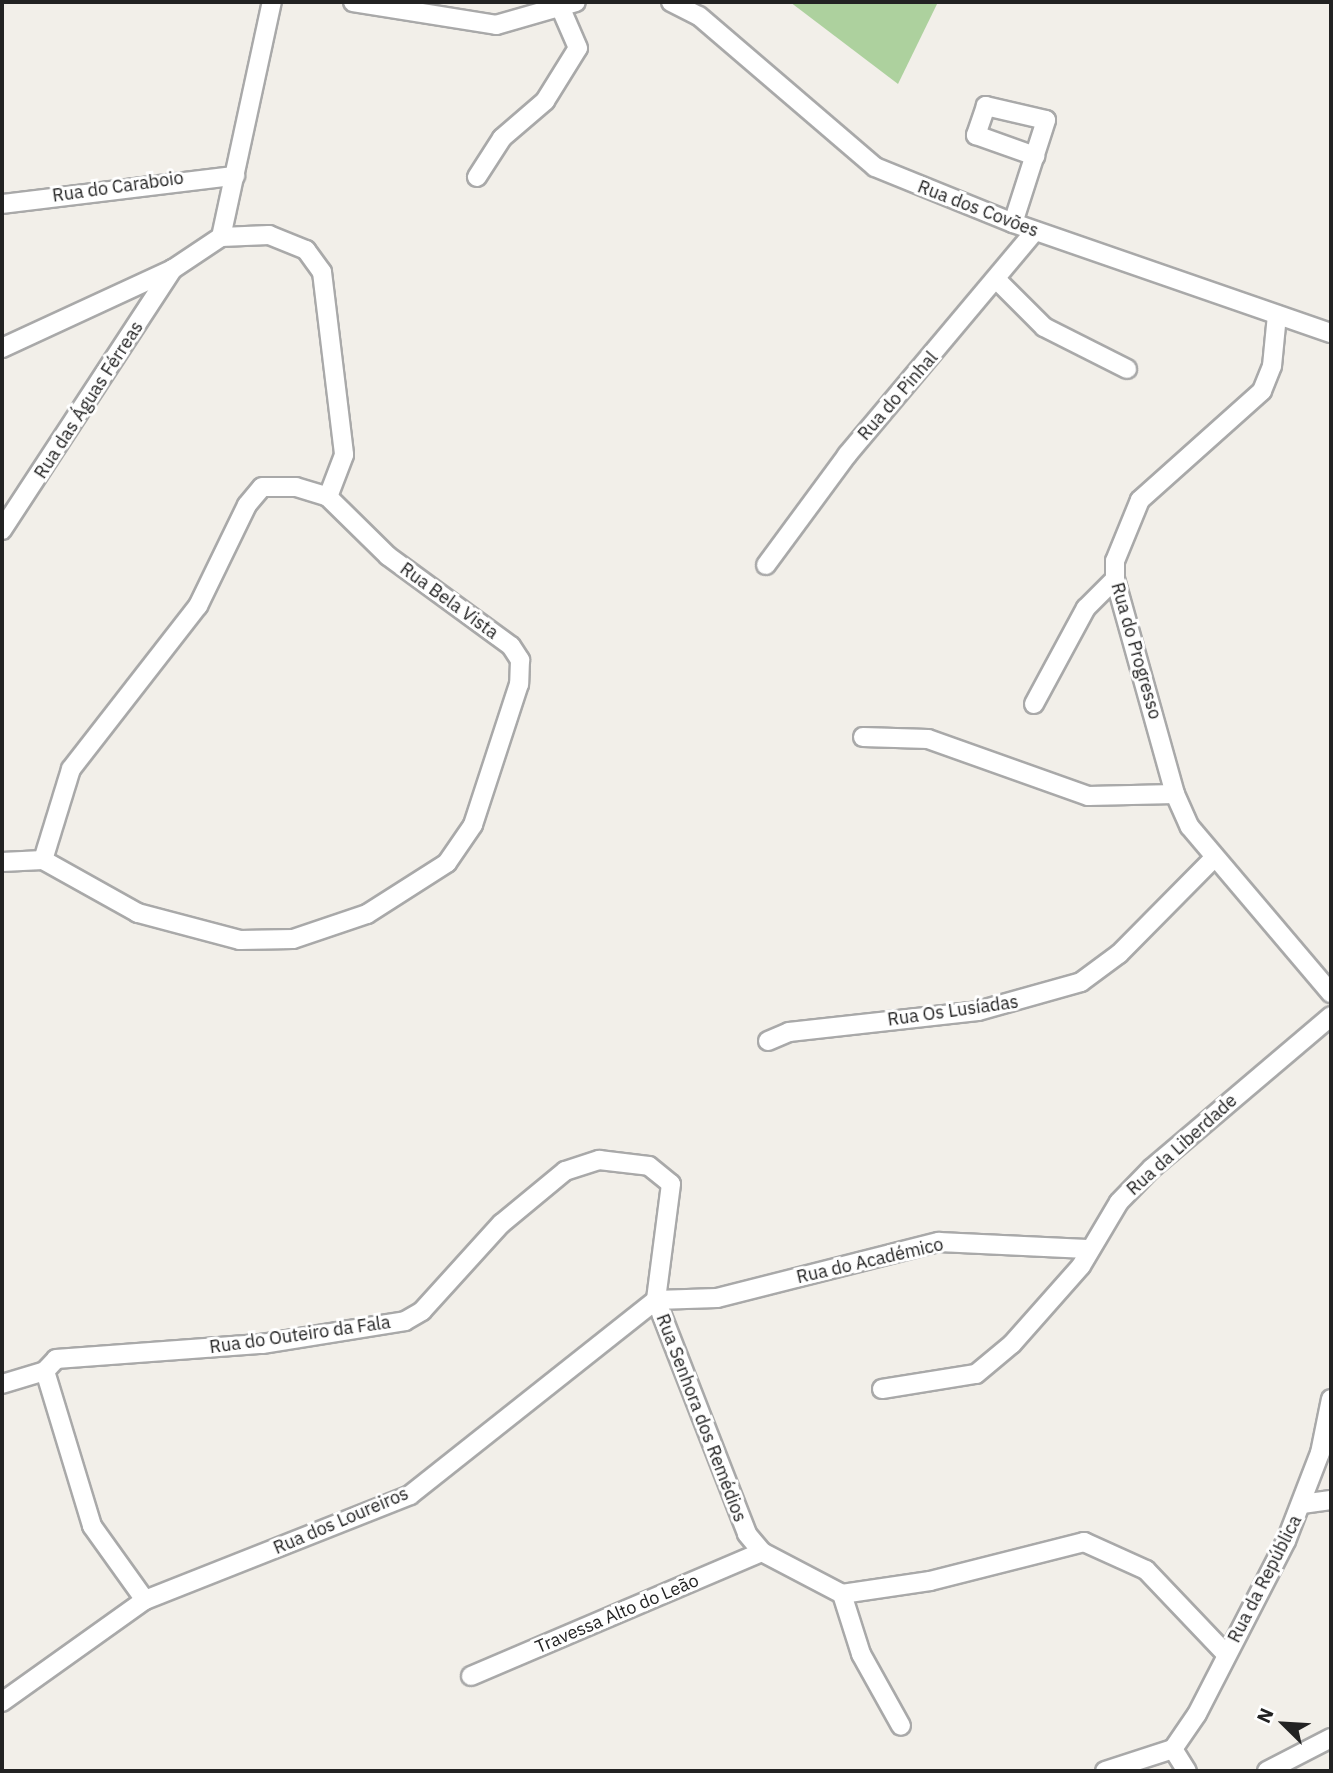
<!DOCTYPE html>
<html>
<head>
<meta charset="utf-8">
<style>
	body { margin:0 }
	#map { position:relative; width:1333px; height:1773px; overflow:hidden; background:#f2efe9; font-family:"IBM Plex Sans",sans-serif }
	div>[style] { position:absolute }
	.forest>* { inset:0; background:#add19e }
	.roads { filter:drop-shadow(2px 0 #a9a9a9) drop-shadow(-2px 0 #a9a9a9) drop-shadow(0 2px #a9a9a9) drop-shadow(0 -2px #a9a9a9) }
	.minor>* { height:18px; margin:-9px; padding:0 9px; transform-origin:9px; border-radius:9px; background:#fff }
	span { translate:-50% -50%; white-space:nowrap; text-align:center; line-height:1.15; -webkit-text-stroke:6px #fff; paint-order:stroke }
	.street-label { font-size:18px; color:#222 }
	.frame { position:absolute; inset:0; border:4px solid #222; pointer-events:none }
	.north { position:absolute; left:1249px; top:1689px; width:70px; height:70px; -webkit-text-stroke:5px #fff; paint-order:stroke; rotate:294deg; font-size:19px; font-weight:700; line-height:28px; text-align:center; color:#222 }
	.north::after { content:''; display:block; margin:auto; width:24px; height:32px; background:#222; clip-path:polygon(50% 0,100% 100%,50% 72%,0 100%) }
</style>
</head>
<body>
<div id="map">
	<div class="forest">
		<div style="clip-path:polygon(790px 2px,938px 2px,898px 84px)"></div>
	</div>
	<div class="roads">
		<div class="minor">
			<div style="left:353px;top:2px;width:145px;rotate:9.1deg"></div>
			<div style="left:496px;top:25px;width:83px;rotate:-16deg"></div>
			<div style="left:671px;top:2px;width:31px;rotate:27deg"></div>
			<div style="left:699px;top:16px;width:232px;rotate:40.6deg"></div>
			<div style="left:875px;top:167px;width:149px;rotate:22.1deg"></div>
			<div style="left:1013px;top:223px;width:336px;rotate:19.1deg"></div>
			<div style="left:477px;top:177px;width:46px;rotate:-57.3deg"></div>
			<div style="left:502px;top:138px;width:57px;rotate:-40.7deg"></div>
			<div style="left:545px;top:101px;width:62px;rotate:-58.1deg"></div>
			<div style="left:578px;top:48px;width:50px;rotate:-113.5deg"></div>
			<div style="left:2px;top:204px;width:235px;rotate:-6.9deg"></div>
			<div style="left:1013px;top:223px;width:108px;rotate:-72.2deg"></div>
			<div style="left:1046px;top:120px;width:62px;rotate:-166.9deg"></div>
			<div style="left:986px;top:106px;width:31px;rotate:109deg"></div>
			<div style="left:976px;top:135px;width:63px;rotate:19.6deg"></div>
			<div style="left:221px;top:237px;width:240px;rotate:-77.8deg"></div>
			<div style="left:998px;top:281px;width:65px;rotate:45deg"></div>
			<div style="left:1044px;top:327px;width:93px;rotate:26.8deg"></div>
			<div style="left:1277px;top:315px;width:51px;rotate:95.6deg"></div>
			<div style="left:1272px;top:366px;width:27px;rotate:112deg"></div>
			<div style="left:1262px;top:391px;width:164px;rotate:138.2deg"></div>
			<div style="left:1140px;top:500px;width:66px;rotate:112.3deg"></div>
			<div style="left:1115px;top:561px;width:18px;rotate:90deg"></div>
			<div style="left:1115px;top:579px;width:223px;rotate:74.4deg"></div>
			<div style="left:1175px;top:794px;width:36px;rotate:66deg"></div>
			<div style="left:1190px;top:827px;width:218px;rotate:49.7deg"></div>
			<div style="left:2px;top:348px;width:188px;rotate:-24.8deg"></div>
			<div style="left:173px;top:269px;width:58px;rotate:-33.7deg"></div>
			<div style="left:221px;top:237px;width:48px;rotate:-2.4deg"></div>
			<div style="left:269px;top:235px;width:40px;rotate:22deg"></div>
			<div style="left:306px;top:250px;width:27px;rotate:54deg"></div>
			<div style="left:322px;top:272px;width:184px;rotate:83.1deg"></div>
			<div style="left:344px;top:455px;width:45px;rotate:110.9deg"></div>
			<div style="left:328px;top:497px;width:84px;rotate:44.5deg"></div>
			<div style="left:388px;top:556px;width:152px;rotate:36.2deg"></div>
			<div style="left:511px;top:646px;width:17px;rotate:57deg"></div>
			<div style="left:520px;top:660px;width:24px;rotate:92deg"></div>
			<div style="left:519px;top:684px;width:148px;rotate:108.1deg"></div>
			<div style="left:473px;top:825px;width:46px;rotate:124.4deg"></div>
			<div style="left:447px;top:863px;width:95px;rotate:147.5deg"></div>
			<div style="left:367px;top:914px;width:78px;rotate:161.3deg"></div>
			<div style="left:293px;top:939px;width:53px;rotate:178.9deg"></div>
			<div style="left:240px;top:940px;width:106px;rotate:-165.2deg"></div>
			<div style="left:138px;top:913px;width:109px;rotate:-150.8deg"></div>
			<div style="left:43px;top:860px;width:41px;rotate:177.2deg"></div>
			<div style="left:2px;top:530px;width:312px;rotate:-56.8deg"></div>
			<div style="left:766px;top:565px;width:137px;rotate:-53.6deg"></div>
			<div style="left:847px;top:455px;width:292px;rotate:-50deg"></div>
			<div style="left:1034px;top:704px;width:109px;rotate:-61.6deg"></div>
			<div style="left:1086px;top:608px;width:41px;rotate:-45deg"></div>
			<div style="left:863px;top:737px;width:65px;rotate:1.8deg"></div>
			<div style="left:928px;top:739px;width:170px;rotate:19.6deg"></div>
			<div style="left:1088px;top:796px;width:87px;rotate:-1.3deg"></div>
			<div style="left:43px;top:860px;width:95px;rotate:-72.9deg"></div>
			<div style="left:71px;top:769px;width:207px;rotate:-52.1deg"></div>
			<div style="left:198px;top:606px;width:112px;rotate:-64.1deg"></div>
			<div style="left:247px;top:505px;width:23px;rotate:-50deg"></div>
			<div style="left:262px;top:487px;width:34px"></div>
			<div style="left:296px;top:487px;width:34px;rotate:17deg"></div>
			<div style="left:768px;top:1041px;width:23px;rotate:-23deg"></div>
			<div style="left:789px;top:1032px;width:190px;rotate:-6.3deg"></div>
			<div style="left:978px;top:1011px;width:107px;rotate:-15.7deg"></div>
			<div style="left:1081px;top:982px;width:47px;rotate:-36.4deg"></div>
			<div style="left:1119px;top:954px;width:135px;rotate:-45.3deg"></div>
			<div style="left:656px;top:1300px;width:61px;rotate:-1.9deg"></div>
			<div style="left:717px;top:1298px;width:229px;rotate:-14.2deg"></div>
			<div style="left:939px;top:1242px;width:148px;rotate:2.7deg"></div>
			<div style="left:45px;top:1371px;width:162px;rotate:73.1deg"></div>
			<div style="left:92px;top:1526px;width:91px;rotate:54.4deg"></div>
			<div style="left:2px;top:1384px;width:45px;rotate:-16.8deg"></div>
			<div style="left:45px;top:1371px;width:16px;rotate:-47deg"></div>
			<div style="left:56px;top:1359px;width:207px;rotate:-4.2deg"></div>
			<div style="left:262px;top:1344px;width:145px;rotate:-9.1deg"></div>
			<div style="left:405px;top:1321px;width:20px;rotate:-30deg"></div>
			<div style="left:422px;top:1311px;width:118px;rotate:-47.8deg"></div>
			<div style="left:501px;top:1224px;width:83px;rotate:-39.6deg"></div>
			<div style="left:565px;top:1171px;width:36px;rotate:-18deg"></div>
			<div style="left:599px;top:1160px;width:50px;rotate:6.8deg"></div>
			<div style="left:649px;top:1166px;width:28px;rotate:39deg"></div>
			<div style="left:671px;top:1184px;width:117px;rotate:97.4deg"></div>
			<div style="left:656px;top:1300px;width:251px;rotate:68.7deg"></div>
			<div style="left:747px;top:1534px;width:23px;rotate:50deg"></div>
			<div style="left:762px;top:1552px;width:90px;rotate:27.7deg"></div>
			<div style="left:842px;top:1594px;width:89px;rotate:-8.4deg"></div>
			<div style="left:930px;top:1581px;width:159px;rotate:-14.2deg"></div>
			<div style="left:1084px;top:1542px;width:68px;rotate:24.3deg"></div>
			<div style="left:1146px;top:1570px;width:117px;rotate:46.4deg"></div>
			<div style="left:882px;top:1389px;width:95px;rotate:-9.1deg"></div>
			<div style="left:976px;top:1374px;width:47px;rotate:-39.8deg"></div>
			<div style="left:1012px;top:1344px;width:104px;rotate:-48.5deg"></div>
			<div style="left:1081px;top:1266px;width:74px;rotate:-59.3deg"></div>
			<div style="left:1119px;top:1202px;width:47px;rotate:-45.9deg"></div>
			<div style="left:1152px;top:1168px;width:235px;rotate:-40.3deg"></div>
			<div style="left:1302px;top:1504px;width:29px;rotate:-8deg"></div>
			<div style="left:842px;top:1594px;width:63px;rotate:72.4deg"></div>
			<div style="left:861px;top:1654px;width:82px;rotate:60.9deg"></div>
			<div style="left:471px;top:1676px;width:316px;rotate:-23.1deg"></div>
			<div style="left:2px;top:1702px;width:176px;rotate:-35.5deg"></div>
			<div style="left:145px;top:1600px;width:285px;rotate:-21.6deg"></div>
			<div style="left:410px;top:1495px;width:314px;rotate:-38.4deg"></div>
			<div style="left:1173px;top:1749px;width:42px;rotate:-55.6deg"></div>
			<div style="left:1197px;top:1714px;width:195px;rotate:-62.8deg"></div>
			<div style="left:1286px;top:1541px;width:94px;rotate:-68.9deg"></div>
			<div style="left:1320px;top:1453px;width:55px;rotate:-78.5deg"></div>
			<div style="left:1173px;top:1749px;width:26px;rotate:58deg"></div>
			<div style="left:1105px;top:1771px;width:71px;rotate:-17.9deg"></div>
			<div style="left:1267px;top:1771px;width:72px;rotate:-27.3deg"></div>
		</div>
	</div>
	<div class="street-label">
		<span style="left:118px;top:187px;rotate:-8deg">Rua do Caraboio</span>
		<span style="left:978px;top:209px;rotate:21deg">Rua dos Covões</span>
		<span style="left:898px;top:396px;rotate:-49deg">Rua do Pinhal</span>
		<span style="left:89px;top:400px;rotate:-57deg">Rua das Águas Férreas</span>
		<span style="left:449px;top:601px;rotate:36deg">Rua Bela Vista</span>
		<span style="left:1136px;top:651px;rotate:74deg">Rua do Progresso</span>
		<span style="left:953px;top:1011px;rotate:-8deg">Rua Os Lusíadas</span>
		<span style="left:1182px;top:1145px;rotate:-42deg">Rua da Liberdade</span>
		<span style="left:870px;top:1261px;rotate:-13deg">Rua do Académico</span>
		<span style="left:300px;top:1335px;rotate:-8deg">Rua do Outeiro da Fala</span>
		<span style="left:701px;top:1418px;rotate:69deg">Rua Senhora dos Remédios</span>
		<span style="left:341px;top:1521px;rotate:-23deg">Rua dos Loureiros</span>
		<span style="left:1265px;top:1579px;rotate:-63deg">Rua da República</span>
		<span style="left:617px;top:1614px;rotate:-23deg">Travessa Alto do Leão</span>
	</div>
	<div class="frame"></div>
	<div class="north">N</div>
</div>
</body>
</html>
